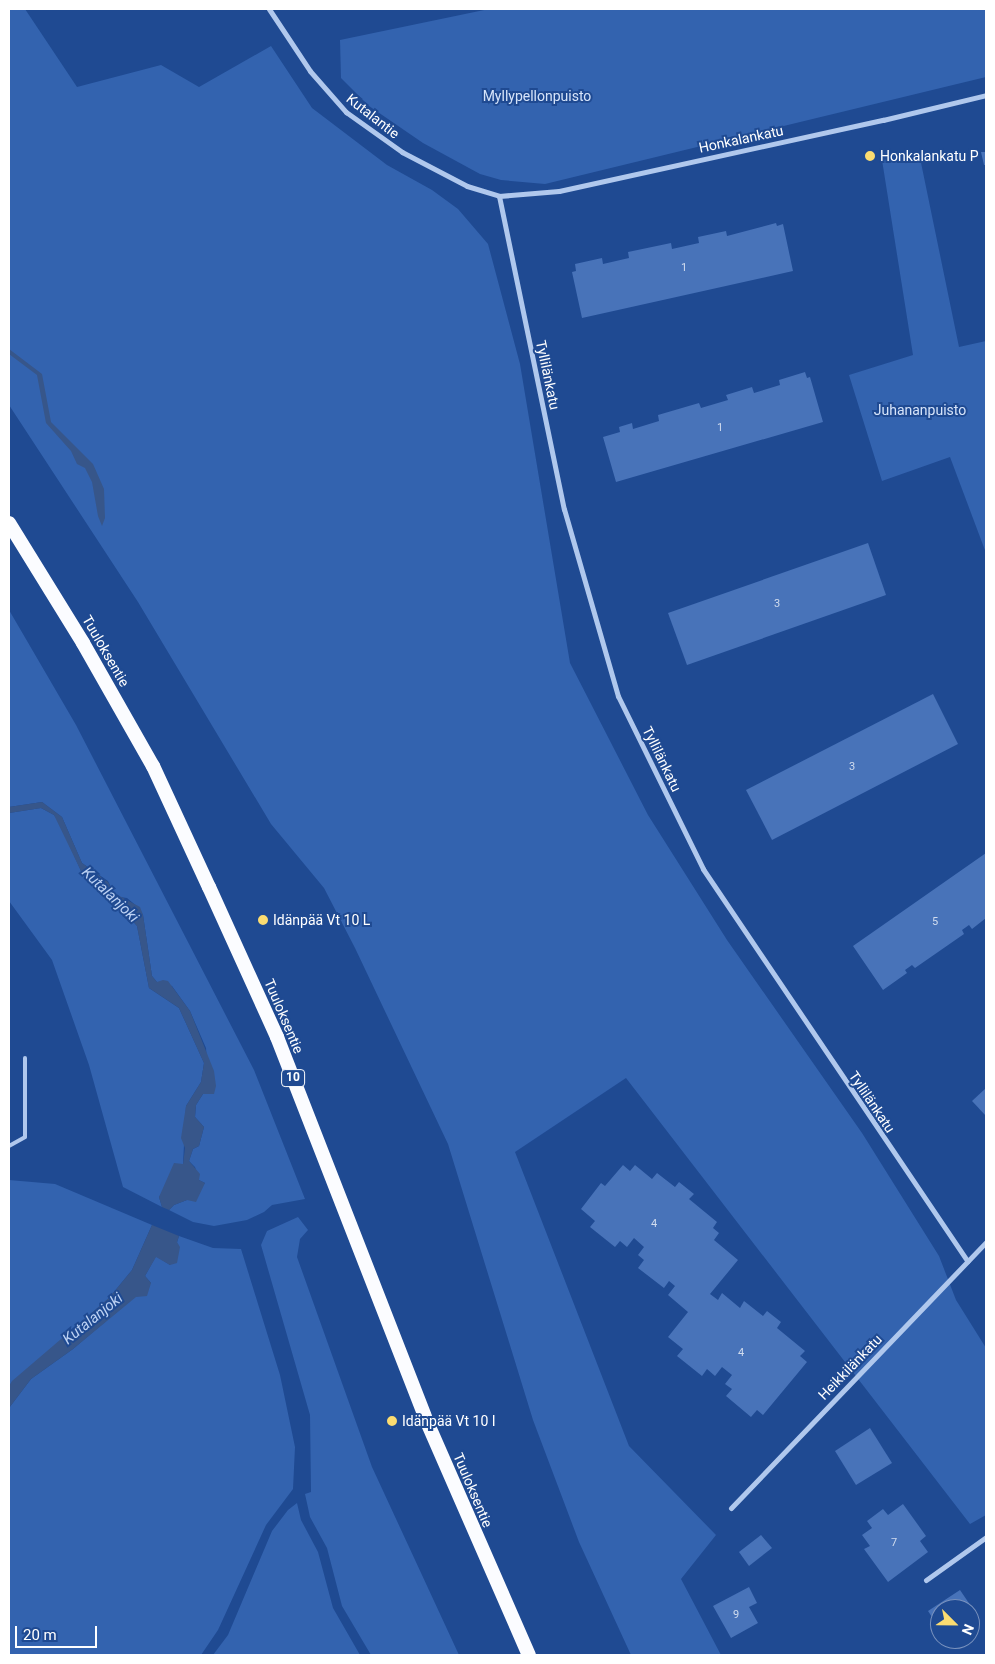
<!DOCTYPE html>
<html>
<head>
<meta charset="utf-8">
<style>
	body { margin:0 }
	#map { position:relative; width:995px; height:1664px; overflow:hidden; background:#1f4a92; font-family:Roboto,sans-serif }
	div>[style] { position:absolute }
	.green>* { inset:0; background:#3363af }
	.water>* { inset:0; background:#37568a }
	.building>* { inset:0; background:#4873b9 }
	.service>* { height:4px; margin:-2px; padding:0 2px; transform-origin:2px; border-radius:2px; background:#b0c8ed }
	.minor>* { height:5px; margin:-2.5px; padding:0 2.5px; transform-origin:2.5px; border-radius:2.5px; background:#b0c8ed }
	.trunk>* { height:14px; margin:-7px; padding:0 7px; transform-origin:7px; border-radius:7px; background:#fbfcff }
	.dots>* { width:14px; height:14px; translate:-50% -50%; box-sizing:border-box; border:2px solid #1f4a92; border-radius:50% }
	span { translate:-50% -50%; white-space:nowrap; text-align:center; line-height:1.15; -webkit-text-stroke:4px #1f4a92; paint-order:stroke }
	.number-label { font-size:11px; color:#d1dcee }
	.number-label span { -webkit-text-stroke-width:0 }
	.shield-label span { padding:1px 4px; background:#1f4a92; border:1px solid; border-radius:4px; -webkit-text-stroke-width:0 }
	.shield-label { font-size:12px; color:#fff; font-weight:700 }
	.park-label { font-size:14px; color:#d6e4fa }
	.street-label { font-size:14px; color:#fff }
	.poi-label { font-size:14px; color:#fff }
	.left { translate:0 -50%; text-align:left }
	.water-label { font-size:15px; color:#bdd2f4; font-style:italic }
	.frame { position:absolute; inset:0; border:10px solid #fff; pointer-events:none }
	.north { position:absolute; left:930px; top:1599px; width:50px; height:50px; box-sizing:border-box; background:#1f4a92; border:1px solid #7992be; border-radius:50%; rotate:113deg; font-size:14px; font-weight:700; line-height:20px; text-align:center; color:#fff }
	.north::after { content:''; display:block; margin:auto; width:18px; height:22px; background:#fbdc71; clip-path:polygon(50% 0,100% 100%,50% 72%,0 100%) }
	.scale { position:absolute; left:15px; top:1626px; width:82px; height:22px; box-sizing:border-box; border:2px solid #fff; border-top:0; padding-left:6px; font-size:15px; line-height:18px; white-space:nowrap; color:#fff; -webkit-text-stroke:4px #1f4a92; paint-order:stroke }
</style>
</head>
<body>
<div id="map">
	<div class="green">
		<div style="clip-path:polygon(9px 9px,25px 9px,77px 87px,161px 65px,199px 87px,271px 46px,312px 108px,387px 165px,432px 190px,458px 209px,488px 244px,520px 364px,570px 663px,648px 815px,727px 940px,862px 1133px,939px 1256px,956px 1300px,986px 1348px,986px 1515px,970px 1524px,626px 1078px,515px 1152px,629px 1446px,716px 1535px,681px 1579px,721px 1655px,631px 1655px,579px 1542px,533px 1420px,448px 1144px,355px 948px,324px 888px,271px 824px,138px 602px,9px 405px)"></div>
		<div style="clip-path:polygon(489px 9px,986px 9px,986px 77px,545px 184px,501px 180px,480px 174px,423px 143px,369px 106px,341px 78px,340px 40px)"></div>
		<div style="clip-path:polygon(919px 153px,959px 347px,986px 341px,986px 553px,950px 457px,882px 481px,849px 375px,913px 355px,882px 160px)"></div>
		<div style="clip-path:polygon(9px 610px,76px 725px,254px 1070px,305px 1199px,272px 1205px,264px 1212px,247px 1220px,214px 1226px,193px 1222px,169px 1210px,174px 1205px,187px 1200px,205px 1183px,199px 1180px,195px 1167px,189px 1161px,193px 1149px,199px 1146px,204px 1127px,195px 1117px,196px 1105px,203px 1094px,209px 1093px,206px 1048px,190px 1011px,172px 986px,157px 982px,152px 976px,143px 915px,139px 908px,127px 898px,120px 897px,114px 893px,108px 881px,82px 863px,62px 817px,42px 802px,9px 807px)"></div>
		<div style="clip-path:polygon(41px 808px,54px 815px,59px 822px,81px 871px,109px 894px,137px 926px,149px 988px,179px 1008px,204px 1063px,201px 1082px,186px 1106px,183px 1164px,159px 1197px,162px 1207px,123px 1187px,89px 1065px,52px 960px,9px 901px,9px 813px)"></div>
		<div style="clip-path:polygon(9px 1180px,55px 1184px,152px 1225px,132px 1270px,109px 1298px,9px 1386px)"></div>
		<div style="clip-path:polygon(298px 1217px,308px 1230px,300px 1239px,297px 1257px,372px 1467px,459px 1655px,371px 1655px,342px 1606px,327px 1548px,310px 1517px,305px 1494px,311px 1492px,310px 1415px,261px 1245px,267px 1231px)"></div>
		<div style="clip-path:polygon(179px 1236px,213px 1248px,241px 1249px,280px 1375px,295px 1447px,293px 1489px,266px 1525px,218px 1630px,201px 1655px,9px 1655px,9px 1408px,31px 1379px,73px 1349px,151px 1283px,145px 1276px,156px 1256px,170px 1265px)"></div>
		<div style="clip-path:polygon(297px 1503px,301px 1520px,318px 1552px,333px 1608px,360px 1655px,213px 1655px,228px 1635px,272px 1531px,288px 1510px)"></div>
	</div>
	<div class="water">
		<div style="clip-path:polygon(9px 349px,42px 374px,51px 422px,93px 464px,104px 489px,105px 518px,102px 526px,98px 516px,92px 482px,85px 468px,77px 464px,71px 451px,46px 423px,37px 375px,9px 354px)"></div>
		<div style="clip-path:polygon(42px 802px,62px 817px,82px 863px,108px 882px,114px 893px,140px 907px,143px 915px,152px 976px,157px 982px,163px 980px,168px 981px,190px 1011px,214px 1071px,216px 1086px,214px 1094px,203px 1094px,196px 1105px,195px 1117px,204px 1127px,199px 1146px,193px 1149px,189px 1161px,200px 1174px,199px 1180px,205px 1183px,196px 1202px,187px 1200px,174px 1205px,169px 1210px,162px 1207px,159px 1197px,174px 1163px,183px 1164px,185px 1148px,181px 1138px,186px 1106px,201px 1082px,204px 1063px,179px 1008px,149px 988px,137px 926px,109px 894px,81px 871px,54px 815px,41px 808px,9px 813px,9px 807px)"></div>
		<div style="clip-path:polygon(152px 1225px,179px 1236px,177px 1242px,180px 1247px,177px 1263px,170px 1265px,156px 1257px,145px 1276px,151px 1283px,147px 1296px,136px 1297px,73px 1349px,31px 1379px,9px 1408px,9px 1386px,12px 1381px,109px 1298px,132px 1270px)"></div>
	</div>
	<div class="building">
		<div style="clip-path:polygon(981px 152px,986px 152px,986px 165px,984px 165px)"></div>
		<div style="clip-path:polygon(776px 223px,777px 226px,783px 224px,793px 271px,582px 318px,572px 272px,576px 271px,575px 264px,602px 258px,603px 264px,629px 258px,628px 252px,671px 243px,672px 249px,699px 243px,698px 237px,726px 231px,727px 236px)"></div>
		<div style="clip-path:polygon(805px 372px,807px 378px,810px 377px,823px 422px,616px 482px,603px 437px,620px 432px,619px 427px,632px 423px,633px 429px,659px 421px,658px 415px,699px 403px,701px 408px,728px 400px,726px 395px,752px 387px,754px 393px,780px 385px,779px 380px)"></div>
		<div style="clip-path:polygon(868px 543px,886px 595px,687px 665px,668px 613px)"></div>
		<div style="clip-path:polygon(933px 694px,958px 744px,772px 840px,746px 790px)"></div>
		<div style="clip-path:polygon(986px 853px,986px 918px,972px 929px,969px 925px,962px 930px,964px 934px,915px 968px,912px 965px,905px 970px,907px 973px,883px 990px,853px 946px)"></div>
		<div style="clip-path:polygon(986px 1088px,986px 1116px,972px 1101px)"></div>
		<div style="clip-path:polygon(623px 1165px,630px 1171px,635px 1165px,652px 1179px,657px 1173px,675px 1187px,679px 1182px,694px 1194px,689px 1199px,717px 1222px,713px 1228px,719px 1233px,714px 1240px,738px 1260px,710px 1294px,718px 1300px,722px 1293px,740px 1308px,744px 1301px,763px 1316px,767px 1311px,781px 1322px,777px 1328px,805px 1351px,800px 1356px,807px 1362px,763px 1415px,757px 1410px,751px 1417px,726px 1396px,732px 1389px,725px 1384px,732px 1375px,722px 1367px,715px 1376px,707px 1369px,702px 1376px,677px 1356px,683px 1349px,668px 1337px,688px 1312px,668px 1295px,675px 1286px,669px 1281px,664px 1288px,638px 1268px,644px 1260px,638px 1255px,644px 1247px,634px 1238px,627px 1247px,620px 1241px,615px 1247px,590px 1227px,595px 1221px,581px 1209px,601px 1183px,605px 1186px)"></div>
		<div style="clip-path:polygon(870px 1428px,892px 1463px,856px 1485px,835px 1451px)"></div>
		<div style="clip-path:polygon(903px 1504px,926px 1536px,920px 1541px,928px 1552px,888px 1582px,864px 1549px,870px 1546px,862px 1535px,872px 1528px,867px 1521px,883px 1509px,888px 1515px)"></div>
		<div style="clip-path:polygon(761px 1535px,772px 1548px,749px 1566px,739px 1552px)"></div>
		<div style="clip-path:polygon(749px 1587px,757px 1603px,749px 1607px,758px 1623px,731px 1638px,713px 1606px)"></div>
		<div style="clip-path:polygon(960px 1590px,979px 1618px,970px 1624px,970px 1609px,940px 1609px,940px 1629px,928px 1611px)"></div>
	</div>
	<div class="service">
		<div style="left:9px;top:1146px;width:18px;rotate:-29deg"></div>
		<div style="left:25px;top:1137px;width:79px;rotate:-90deg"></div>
	</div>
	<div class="minor">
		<div style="left:269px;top:9px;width:74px;rotate:56.5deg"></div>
		<div style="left:310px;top:71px;width:55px;rotate:48.7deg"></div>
		<div style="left:346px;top:112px;width:69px;rotate:35.5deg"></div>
		<div style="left:402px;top:152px;width:73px;rotate:27.6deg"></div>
		<div style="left:467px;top:186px;width:34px;rotate:17deg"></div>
		<div style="left:499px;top:196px;width:60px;rotate:-4.8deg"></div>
		<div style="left:559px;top:191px;width:332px;rotate:-12.4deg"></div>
		<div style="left:883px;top:120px;width:106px;rotate:-13.6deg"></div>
		<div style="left:499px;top:196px;width:320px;rotate:78.3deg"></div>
		<div style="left:564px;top:509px;width:195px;rotate:73.9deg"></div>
		<div style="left:618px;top:696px;width:193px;rotate:63.8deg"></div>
		<div style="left:703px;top:869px;width:473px;rotate:56deg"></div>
		<div style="left:731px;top:1508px;width:368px;rotate:-46.2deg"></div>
		<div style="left:926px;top:1580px;width:74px;rotate:-35.6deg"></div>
	</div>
	<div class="trunk">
		<div style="left:9px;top:523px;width:141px;rotate:58.3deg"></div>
		<div style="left:83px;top:643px;width:142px;rotate:60.4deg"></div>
		<div style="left:153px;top:766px;width:133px;rotate:65.2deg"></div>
		<div style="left:209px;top:887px;width:165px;rotate:65.6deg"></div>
		<div style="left:277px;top:1037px;width:406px;rotate:68.7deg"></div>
		<div style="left:424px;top:1415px;width:262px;rotate:66.4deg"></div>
	</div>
	<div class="dots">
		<div style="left:870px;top:156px;background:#fbdc71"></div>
		<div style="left:263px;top:920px;background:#fbdc71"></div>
		<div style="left:392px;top:1421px;background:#fbdc71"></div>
	</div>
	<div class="number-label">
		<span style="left:684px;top:268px">1</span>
		<span style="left:720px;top:428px">1</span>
		<span style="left:777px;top:604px">3</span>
		<span style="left:852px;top:767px">3</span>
		<span style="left:935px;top:922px">5</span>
		<span style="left:654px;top:1224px">4</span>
		<span style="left:741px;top:1353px">4</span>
		<span style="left:894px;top:1543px">7</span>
		<span style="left:736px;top:1615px">9</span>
	</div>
	<div class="shield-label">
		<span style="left:293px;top:1078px">10</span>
	</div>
	<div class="park-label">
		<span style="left:537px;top:96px">Myllypellonpuisto</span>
		<span style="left:920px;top:410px">Juhananpuisto</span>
	</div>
	<div class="street-label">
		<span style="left:373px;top:116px;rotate:38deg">Kutalantie</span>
		<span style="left:741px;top:139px;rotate:-12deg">Honkalankatu</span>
		<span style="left:548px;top:375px;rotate:78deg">Tyllilänkatu</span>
		<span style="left:106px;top:651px;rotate:60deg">Tuuloksentie</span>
		<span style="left:662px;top:759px;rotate:64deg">Tyllilänkatu</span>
		<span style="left:284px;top:1016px;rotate:67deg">Tuuloksentie</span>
		<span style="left:872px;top:1102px;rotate:56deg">Tyllilänkatu</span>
		<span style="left:850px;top:1367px;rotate:-46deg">Heikkilänkatu</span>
		<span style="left:473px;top:1490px;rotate:67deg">Tuuloksentie</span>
	</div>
	<div class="poi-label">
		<span class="left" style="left:880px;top:156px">Honkalankatu P</span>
		<span class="left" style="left:273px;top:920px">Idänpää Vt 10 L</span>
		<span class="left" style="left:402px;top:1421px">Idänpää Vt 10 I</span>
	</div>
	<div class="water-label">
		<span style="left:110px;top:895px;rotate:44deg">Kutalanjoki</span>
		<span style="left:93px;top:1319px;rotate:-39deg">Kutalanjoki</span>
	</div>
	<div class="frame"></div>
	<div class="north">N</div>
	<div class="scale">20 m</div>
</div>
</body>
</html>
